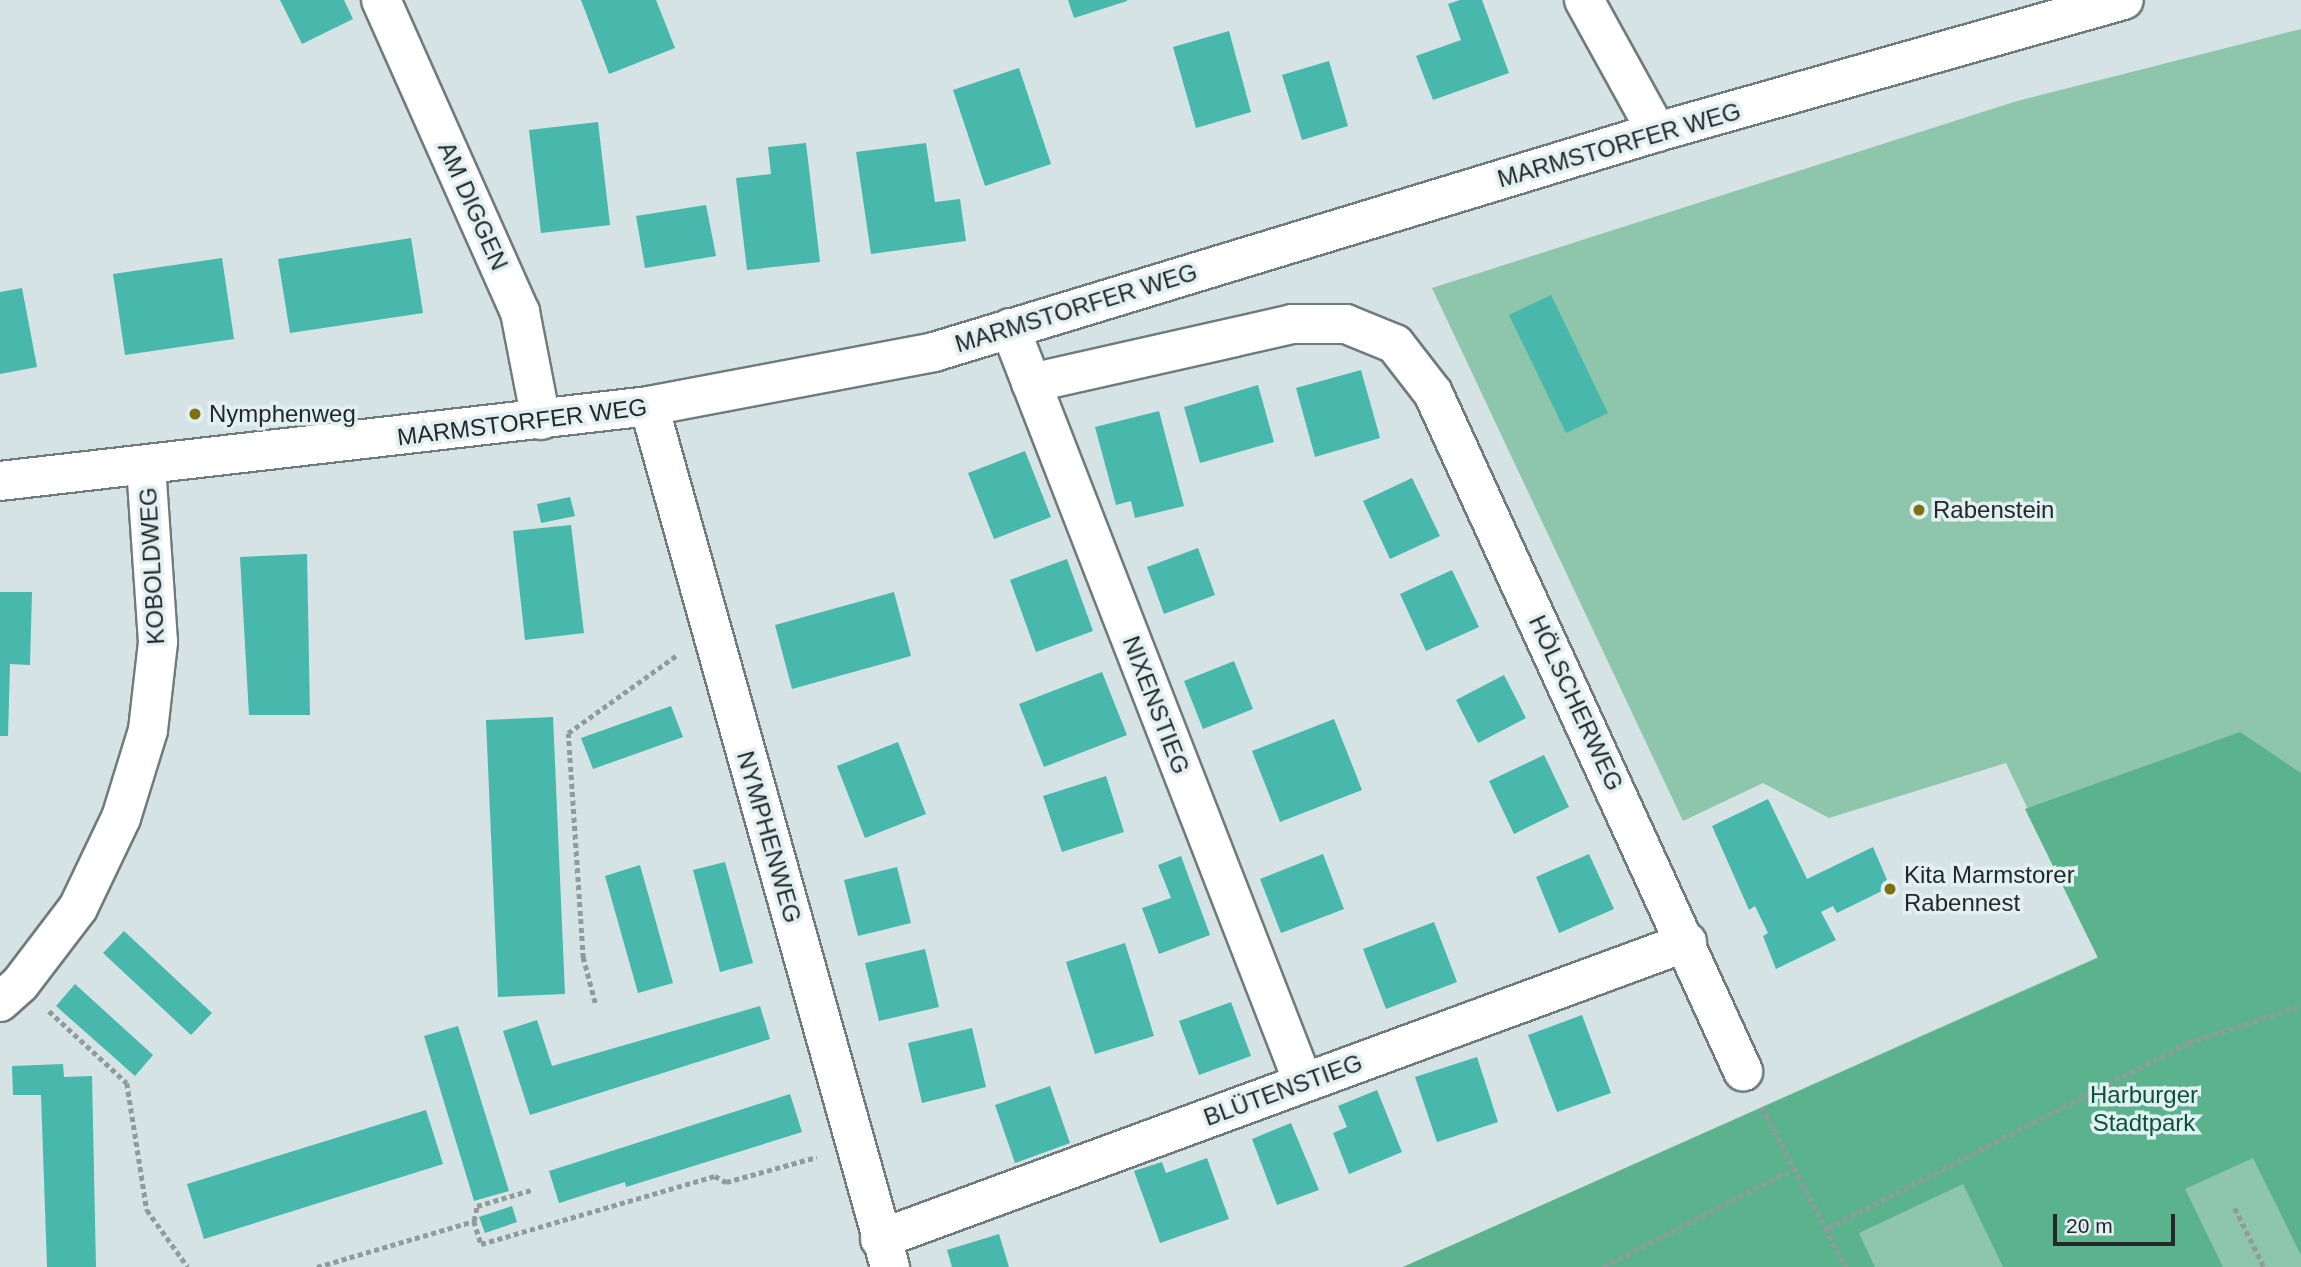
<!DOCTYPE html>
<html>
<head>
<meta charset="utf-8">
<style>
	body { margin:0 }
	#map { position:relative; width:2301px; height:1267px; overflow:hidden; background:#d5e3e4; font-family:Arial,sans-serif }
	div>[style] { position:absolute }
	.green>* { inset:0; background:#8dc6ab }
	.forest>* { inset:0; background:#5ab38d }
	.building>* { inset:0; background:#47b8ab }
	.path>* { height:4.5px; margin-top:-2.25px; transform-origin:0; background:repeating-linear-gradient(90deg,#909b9c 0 5px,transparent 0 8.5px) }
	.roads { filter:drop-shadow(2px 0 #6f7b7c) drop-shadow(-2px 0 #6f7b7c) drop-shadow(0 2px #6f7b7c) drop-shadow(0 -2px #6f7b7c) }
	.minor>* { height:38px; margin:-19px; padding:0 19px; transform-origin:19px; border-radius:19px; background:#fff }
	.tertiary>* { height:38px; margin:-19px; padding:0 19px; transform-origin:19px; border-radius:19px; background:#fff }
	.dots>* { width:19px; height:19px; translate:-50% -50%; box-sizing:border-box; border:4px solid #e2f0f1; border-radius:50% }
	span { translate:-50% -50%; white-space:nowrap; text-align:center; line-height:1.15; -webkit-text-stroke:7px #e2f0f1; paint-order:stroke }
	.street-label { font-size:24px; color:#232829 }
	.poi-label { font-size:24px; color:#232829 }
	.left { translate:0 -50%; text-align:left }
	.park-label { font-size:24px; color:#085339 }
	.scale { position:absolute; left:2053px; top:1214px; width:122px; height:32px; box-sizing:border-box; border:4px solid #232829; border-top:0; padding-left:9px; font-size:21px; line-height:24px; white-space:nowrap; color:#232829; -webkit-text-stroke:5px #e2f0f1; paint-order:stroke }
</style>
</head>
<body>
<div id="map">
	<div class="green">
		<div style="clip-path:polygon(2301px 29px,2301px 1267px,1403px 1267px,2098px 957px,2006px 763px,1829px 818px,1763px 783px,1683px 821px,1432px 288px,2017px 101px)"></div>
	</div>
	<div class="forest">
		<div style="clip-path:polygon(2240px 732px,2301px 773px,2301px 1255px,2253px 1158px,2185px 1189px,2223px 1267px,2003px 1267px,1963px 1184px,1859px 1233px,1875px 1267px,1403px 1267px,2098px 958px,2025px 809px)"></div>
	</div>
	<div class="building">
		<div style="clip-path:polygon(280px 0,344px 0,353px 19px,302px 44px)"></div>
		<div style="clip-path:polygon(581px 0,656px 0,675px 48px,609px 74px)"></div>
		<div style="clip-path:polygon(1068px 0,1127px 0,1127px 1px,1074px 18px)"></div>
		<div style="clip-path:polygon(1460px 0,1482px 0,1509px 73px,1433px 100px,1416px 56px,1461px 40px,1448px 4px)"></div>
		<div style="clip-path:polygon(1229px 31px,1251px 112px,1196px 128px,1173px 47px)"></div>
		<div style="clip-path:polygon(1329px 61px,1348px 126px,1302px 140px,1282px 75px)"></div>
		<div style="clip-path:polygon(1019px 68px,1051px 164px,985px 186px,953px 90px)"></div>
		<div style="clip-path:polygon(598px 122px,610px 225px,541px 233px,529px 130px)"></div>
		<div style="clip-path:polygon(806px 143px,820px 262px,747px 270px,736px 178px,771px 174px,768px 147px)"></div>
		<div style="clip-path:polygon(926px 143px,935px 202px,960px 199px,966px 241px,871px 254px,856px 152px)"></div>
		<div style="clip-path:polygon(706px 205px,716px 256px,645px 268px,636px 216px)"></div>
		<div style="clip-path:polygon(411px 238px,423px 313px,290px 333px,278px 259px)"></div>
		<div style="clip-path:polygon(222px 258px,234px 339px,125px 355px,113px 274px)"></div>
		<div style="clip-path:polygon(22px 288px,37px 367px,0 374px,0 292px)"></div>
		<div style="clip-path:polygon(1551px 295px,1608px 413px,1566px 433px,1509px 315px)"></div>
		<div style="clip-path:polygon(1361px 370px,1380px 438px,1315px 457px,1296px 388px)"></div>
		<div style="clip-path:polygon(1258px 385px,1274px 442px,1200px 463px,1184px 407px)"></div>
		<div style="clip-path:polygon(1159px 411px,1184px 506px,1135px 518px,1131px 501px,1116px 505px,1095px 427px)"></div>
		<div style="clip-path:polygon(1025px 451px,1051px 517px,994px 539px,968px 473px)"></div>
		<div style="clip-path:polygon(1412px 478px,1440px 536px,1390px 559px,1363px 501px)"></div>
		<div style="clip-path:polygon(570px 497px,575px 516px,541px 523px,537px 504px)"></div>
		<div style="clip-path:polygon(571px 525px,584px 633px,525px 640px,513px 531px)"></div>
		<div style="clip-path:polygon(1198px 548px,1215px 595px,1164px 614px,1147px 567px)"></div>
		<div style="clip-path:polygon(307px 554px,310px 715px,249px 715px,240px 557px)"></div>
		<div style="clip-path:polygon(1067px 559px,1093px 631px,1036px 652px,1010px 580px)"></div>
		<div style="clip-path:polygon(1452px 570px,1479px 627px,1426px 651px,1400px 594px)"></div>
		<div style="clip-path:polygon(0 592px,32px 592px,30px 665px,10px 664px,8px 736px,0 736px)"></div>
		<div style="clip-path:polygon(894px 592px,911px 656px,792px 689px,775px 625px)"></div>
		<div style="clip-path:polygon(1234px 661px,1253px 709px,1203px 729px,1184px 681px)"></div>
		<div style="clip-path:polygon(1102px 672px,1127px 735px,1044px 767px,1019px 704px)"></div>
		<div style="clip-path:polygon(1504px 675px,1526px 718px,1478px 743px,1456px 700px)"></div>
		<div style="clip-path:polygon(671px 706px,683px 737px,593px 769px,581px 738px)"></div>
		<div style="clip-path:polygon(553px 717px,565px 994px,498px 997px,486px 720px)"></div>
		<div style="clip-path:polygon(1334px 719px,1362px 790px,1280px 822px,1252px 751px)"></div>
		<div style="clip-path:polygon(898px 742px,926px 814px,865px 838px,837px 766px)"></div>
		<div style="clip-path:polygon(1544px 755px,1569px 807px,1514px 834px,1489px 781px)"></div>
		<div style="clip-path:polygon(1106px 776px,1124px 832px,1062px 852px,1043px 796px)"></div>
		<div style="clip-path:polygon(1768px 799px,1807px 879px,1873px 847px,1890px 887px,1837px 913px,1833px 906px,1821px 912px,1836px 940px,1776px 969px,1763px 936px,1768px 933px,1755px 906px,1749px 910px,1712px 826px)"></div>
		<div style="clip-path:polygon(1323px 854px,1344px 909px,1281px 933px,1260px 879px)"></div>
		<div style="clip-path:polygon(1589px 854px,1614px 909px,1559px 933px,1536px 877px)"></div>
		<div style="clip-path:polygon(1181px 856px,1210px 935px,1159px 954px,1142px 908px,1171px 898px,1158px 865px)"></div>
		<div style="clip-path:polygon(725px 862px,753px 963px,720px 972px,693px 870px)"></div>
		<div style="clip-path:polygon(640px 865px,673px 983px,638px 993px,605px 876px)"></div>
		<div style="clip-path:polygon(897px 867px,911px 923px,858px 936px,844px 880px)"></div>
		<div style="clip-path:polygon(1434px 922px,1457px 982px,1386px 1009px,1363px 949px)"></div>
		<div style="clip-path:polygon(124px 931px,212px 1013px,191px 1035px,103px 953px)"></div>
		<div style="clip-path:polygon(1125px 943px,1154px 1036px,1095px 1054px,1066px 962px)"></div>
		<div style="clip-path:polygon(925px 949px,939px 1007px,879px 1021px,865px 963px)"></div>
		<div style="clip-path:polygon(75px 984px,153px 1055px,135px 1076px,56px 1006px)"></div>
		<div style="clip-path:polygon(1231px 1002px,1251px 1056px,1199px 1075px,1179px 1021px)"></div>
		<div style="clip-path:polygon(760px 1006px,770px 1039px,530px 1115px,503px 1031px,537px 1020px,552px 1066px)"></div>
		<div style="clip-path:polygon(1582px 1015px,1611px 1093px,1557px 1112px,1528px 1035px)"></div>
		<div style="clip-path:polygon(458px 1026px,509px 1191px,474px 1201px,424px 1036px)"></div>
		<div style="clip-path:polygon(972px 1028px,986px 1087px,922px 1103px,908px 1043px)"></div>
		<div style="clip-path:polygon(1477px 1057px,1498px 1122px,1437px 1142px,1415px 1077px)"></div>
		<div style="clip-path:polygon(63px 1064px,64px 1077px,92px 1076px,96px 1267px,47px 1267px,41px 1095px,13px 1095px,12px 1066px)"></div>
		<div style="clip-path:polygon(1050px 1086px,1070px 1143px,1015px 1163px,995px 1105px)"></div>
		<div style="clip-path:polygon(1377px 1090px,1402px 1152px,1349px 1174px,1333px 1133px,1347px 1127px,1338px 1106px)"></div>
		<div style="clip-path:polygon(790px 1094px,802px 1132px,626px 1187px,625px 1182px,559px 1203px,549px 1171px)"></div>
		<div style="clip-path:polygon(426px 1110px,443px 1164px,204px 1239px,187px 1184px)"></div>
		<div style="clip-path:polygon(1291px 1123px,1319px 1190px,1277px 1205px,1252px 1139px)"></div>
		<div style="clip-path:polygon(1207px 1158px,1229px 1219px,1160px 1243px,1134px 1171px,1162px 1162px,1166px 1173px)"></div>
		<div style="clip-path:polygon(512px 1206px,517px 1222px,485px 1233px,479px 1217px)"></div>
		<div style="clip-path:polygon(999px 1234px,1009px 1267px,952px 1267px,947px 1250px)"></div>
	</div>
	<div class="path">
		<div style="left:595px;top:1003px;width:47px;rotate:-104.9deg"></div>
		<div style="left:583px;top:958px;width:225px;rotate:-93.8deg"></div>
		<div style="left:568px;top:733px;width:134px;rotate:-35.6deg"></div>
		<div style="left:49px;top:1011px;width:106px;rotate:42.7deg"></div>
		<div style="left:127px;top:1083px;width:129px;rotate:81.1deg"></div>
		<div style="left:147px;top:1210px;width:70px;rotate:54.3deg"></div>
		<div style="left:1762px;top:1107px;width:181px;rotate:62.3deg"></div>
		<div style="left:2235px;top:1208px;width:66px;rotate:63.8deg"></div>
		<div style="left:474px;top:1221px;width:15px;rotate:-79deg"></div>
		<div style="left:477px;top:1206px;width:56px;rotate:-16.5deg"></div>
		<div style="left:1828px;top:1228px;width:405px;rotate:-27.2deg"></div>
		<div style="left:2188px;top:1043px;width:119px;rotate:-18.1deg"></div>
		<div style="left:317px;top:1267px;width:164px;rotate:-16.3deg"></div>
		<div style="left:474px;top:1221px;width:24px;rotate:73deg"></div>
		<div style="left:481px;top:1244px;width:244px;rotate:-16.2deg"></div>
		<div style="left:715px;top:1176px;width:13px;rotate:29deg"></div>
		<div style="left:726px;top:1182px;width:94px;rotate:-15.4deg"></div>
		<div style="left:1603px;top:1267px;width:216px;rotate:-27.3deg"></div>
	</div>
	<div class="roads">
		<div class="minor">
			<div style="left:381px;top:0;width:342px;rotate:66deg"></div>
			<div style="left:520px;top:312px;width:110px;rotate:79deg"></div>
			<div style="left:1584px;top:0;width:151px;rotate:61.1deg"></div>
			<div style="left:1010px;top:328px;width:809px;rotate:68.76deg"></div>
			<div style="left:1031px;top:383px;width:268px;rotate:-12.7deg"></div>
			<div style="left:1292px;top:324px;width:54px"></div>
			<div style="left:1346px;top:324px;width:53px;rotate:22.2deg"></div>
			<div style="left:1395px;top:344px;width:62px;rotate:52.2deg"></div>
			<div style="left:1433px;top:393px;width:746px;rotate:65.43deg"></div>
			<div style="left:649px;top:406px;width:894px;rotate:74.36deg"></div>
			<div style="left:0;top:1002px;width:27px;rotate:-42deg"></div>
			<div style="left:20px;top:984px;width:96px;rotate:-52.7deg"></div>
			<div style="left:78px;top:908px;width:100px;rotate:-64.5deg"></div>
			<div style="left:121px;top:818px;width:92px;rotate:-72.9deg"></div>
			<div style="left:148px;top:730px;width:89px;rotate:-83.5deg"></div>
			<div style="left:158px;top:642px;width:177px;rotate:-93.9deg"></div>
			<div style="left:880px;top:1239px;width:860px;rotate:-20.21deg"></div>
		</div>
		<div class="tertiary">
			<div style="left:0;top:481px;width:653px;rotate:-6.59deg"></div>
			<div style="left:649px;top:406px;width:290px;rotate:-10.7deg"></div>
			<div style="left:934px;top:352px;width:756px;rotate:-16.92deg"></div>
			<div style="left:1657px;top:132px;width:485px;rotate:-15.8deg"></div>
		</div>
	</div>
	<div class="dots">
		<div style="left:195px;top:414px;background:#7d7111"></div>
		<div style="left:1919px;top:510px;background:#7d7111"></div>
		<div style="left:1890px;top:889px;background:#7d7111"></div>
	</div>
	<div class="street-label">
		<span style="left:1619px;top:145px;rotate:-16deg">MARMSTORFER WEG</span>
		<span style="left:473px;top:206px;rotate:66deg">AM DIGGEN</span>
		<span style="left:1076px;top:308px;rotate:-17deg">MARMSTORFER WEG</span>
		<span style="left:522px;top:422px;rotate:-7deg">MARMSTORFER WEG</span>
		<span style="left:152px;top:566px;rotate:-93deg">KOBOLDWEG</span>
		<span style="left:1576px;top:703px;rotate:65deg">HÖLSCHERWEG</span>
		<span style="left:1156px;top:705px;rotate:69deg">NIXENSTIEG</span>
		<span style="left:769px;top:837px;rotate:74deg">NYMPHENWEG</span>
		<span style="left:1283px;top:1090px;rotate:-20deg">BLÜTENSTIEG</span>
	</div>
	<div class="poi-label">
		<span class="left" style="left:209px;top:414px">Nymphenweg</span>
		<span class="left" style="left:1933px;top:510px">Rabenstein</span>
		<span class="left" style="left:1904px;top:889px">Kita Marmstorer<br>Rabennest</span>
	</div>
	<div class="park-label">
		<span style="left:2144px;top:1109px">Harburger<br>Stadtpark</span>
	</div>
	<div class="scale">20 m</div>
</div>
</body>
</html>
